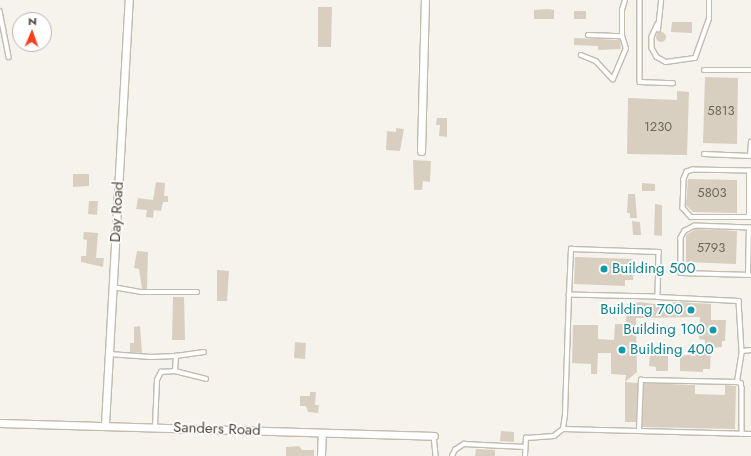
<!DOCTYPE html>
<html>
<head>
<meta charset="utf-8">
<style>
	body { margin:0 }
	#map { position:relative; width:751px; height:456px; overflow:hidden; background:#f6f3ec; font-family:Jost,sans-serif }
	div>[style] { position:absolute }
	.building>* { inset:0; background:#d8cfc1 }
	.round { border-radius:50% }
	.roads { filter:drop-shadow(1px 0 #c2bbae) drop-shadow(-1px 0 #c2bbae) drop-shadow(0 1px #c2bbae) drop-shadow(0 -1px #c2bbae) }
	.service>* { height:3.5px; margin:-1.75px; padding:0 1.75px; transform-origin:1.75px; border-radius:1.75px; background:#fff }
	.minor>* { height:7px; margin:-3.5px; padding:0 3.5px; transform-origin:3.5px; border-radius:3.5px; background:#fff }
	.dots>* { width:11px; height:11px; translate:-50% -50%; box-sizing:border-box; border:2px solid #fff; border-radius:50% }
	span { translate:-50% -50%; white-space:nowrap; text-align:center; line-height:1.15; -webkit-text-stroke:3.5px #fff; paint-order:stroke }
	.number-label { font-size:13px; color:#6e675b }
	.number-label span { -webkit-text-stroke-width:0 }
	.street-label { font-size:15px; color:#4b4439 }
	.culture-label { font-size:15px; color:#0d838f }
	.left { translate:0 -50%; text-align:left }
	.right { translate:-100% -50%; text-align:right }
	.north { position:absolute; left:12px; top:12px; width:40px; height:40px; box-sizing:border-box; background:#fff; border:1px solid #b7b4b0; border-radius:50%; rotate:2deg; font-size:11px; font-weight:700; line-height:16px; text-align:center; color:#4b4439 }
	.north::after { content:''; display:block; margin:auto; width:14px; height:18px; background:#fc3f1d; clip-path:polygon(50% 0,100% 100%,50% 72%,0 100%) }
</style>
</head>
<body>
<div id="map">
	<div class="building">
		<div style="clip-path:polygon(318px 7px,332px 7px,331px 47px,318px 47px)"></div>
		<div style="clip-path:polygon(548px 9px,554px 10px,554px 19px,534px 19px,534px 10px)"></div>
		<div style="clip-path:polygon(574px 11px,586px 11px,586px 19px,574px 19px)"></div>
		<div style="clip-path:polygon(672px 22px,692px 22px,692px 33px,671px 32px)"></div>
		<div class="round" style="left:656px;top:32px;width:10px;height:10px"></div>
		<div style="clip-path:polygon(574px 38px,620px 40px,621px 49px,598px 50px,598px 46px,574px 45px)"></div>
		<div style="clip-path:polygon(705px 77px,738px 78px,737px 144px,703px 143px)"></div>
		<div style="clip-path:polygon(677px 91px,689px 92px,687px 155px,627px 154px,628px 98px,677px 100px)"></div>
		<div style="clip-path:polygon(437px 118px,447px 118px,447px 137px,439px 136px,440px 125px,436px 125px)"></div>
		<div style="clip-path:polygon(396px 128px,404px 129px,400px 151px,386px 150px,387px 131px,396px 132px)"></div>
		<div style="clip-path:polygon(413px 160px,431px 161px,430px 182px,423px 181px,422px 190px,414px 190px)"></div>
		<div style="clip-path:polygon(73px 174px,89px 174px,89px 186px,73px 187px)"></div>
		<div style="clip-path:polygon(688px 179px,737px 180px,737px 213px,693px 212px,686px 205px)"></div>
		<div style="clip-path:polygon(156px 182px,165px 183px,164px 196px,168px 196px,168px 202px,163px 202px,161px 211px,154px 210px,153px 218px,146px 217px,147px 210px,136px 209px,138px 198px,153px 200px)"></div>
		<div style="clip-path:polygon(642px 183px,655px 184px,655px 191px,642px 191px)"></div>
		<div style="clip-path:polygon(628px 194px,635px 194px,637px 218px,630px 218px,630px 213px,627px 213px)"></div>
		<div style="clip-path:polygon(89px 201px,98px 201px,97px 215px,88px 214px)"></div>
		<div style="clip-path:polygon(655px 204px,662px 205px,662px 236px,654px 235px)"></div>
		<div style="clip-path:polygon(632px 221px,640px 222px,641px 235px,633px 235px)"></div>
		<div style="clip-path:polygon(696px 229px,737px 231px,736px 264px,686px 262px,686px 235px)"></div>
		<div style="clip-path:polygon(84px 232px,98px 233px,96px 258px,104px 258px,103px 267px,81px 262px,81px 256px,86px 256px,87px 240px,83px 239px)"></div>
		<div style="clip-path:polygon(137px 251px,148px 252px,147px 289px,142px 289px,139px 269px,134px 268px)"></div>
		<div style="clip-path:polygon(575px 257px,634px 259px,633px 280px,625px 280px,625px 286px,574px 284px)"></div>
		<div style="clip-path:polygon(217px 270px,229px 271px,227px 301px,217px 301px)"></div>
		<div style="clip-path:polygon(173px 297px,184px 297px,185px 340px,172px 340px)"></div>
		<div style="clip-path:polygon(640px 302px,670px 306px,670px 303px,677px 302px,711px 304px,711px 320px,726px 320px,725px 341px,722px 341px,722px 347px,711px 348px,710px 369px,703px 369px,703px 372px,680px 371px,680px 356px,705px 353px,705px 340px,699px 339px,700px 317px,636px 318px,637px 372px,625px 382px,626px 375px,611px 374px,611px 353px,598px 353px,597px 374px,591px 374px,591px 364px,572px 363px,573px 325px,598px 325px,598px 339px,614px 340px,615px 324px,626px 324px,627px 304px)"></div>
		<div style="clip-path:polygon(140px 326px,142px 353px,130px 352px,130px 343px,134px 343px,134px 327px)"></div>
		<div style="clip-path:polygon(295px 342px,306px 343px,305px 359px,294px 358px)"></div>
		<div style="clip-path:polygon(650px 352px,668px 352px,668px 371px,656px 371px,656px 367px,649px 366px)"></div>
		<div style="clip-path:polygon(625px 382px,638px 383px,636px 422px,625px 422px)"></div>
		<div style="clip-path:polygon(644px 383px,695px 385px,695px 394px,725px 395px,725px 385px,736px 386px,735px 429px,642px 427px)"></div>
		<div style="clip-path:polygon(310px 392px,316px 392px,315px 405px,319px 405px,318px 413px,308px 412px,306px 406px,300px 406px,300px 396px,310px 396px)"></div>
		<div style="clip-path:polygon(501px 431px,514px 432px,514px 442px,500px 441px)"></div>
		<div style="clip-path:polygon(299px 446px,302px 450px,314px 450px,314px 456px,286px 456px,286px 447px)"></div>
		<div style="clip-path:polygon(476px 449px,495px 450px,495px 456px,475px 456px)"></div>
	</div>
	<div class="roads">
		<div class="service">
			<div style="left:640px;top:0;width:82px;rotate:90deg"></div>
			<div style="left:640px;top:82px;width:33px;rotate:2deg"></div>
			<div style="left:0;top:11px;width:47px;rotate:78.9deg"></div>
			<div style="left:658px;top:24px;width:14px;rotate:115deg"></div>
			<div style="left:652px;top:37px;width:11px;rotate:90deg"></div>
			<div style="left:652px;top:48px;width:10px;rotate:61deg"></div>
			<div style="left:657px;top:57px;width:10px;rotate:29deg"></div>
			<div style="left:666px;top:62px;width:29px;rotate:-8deg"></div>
			<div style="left:695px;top:58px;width:41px;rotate:-70.3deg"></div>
			<div style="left:709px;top:19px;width:19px;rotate:-90deg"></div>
			<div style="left:658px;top:30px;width:30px;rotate:-84deg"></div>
			<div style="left:588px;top:35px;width:34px;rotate:2deg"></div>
			<div style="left:622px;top:36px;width:26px;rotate:-90deg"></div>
			<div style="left:622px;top:10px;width:10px;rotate:-73deg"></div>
			<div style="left:581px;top:55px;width:16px;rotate:22deg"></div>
			<div style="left:596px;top:61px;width:25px;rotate:47deg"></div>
			<div style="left:613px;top:79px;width:33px;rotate:-67deg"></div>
			<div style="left:626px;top:49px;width:14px;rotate:-107deg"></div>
			<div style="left:704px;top:70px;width:47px"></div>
			<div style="left:704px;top:154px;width:46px;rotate:2.5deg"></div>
			<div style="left:750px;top:156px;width:14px;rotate:-86deg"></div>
			<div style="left:751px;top:171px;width:58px;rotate:-179deg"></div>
			<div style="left:693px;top:170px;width:6px;rotate:162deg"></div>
			<div style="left:687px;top:172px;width:8px;rotate:113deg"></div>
			<div style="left:684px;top:179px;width:29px;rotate:92deg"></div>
			<div style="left:683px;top:208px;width:12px;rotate:48deg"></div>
			<div style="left:691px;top:217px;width:60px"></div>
			<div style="left:749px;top:217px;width:46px;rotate:-90deg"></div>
			<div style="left:751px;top:228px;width:56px;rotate:-178deg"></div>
			<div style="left:695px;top:226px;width:11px;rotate:153deg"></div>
			<div style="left:685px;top:231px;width:8px;rotate:120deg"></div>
			<div style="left:681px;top:238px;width:35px;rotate:90deg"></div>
			<div style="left:681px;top:273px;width:70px;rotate:1.6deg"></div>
			<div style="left:748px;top:274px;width:46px;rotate:-88.8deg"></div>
			<div style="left:113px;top:287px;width:29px;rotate:10deg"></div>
			<div style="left:142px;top:292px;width:55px"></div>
			<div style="left:658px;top:297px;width:89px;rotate:-178.7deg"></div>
			<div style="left:569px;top:295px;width:46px;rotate:-87.5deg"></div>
			<div style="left:571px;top:249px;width:88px;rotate:2deg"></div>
			<div style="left:659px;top:252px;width:45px;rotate:91.3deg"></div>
			<div style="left:658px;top:297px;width:81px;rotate:2.8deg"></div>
			<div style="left:739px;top:301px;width:50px;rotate:86.6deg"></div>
			<div style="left:742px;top:351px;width:9px;rotate:-6deg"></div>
			<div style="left:109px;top:354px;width:42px;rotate:4.1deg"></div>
			<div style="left:151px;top:357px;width:25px;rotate:-2deg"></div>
			<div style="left:175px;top:371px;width:15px;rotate:-86deg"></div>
			<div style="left:176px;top:356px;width:28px;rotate:-8deg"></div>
			<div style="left:737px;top:382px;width:31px;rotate:-81deg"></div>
			<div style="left:155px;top:426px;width:46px;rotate:-87.5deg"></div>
			<div style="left:157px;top:380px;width:9px;rotate:-63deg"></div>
			<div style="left:161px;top:372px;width:14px;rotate:-4deg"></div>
			<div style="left:175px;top:371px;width:32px;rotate:14deg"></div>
			<div style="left:563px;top:429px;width:15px;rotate:-82deg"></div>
			<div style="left:565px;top:414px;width:119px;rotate:-88.1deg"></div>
			<div style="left:639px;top:431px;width:51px;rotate:-87.8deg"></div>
			<div style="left:641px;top:380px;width:96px;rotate:1.2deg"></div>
			<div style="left:737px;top:382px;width:4px;rotate:14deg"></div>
			<div style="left:741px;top:383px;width:5px;rotate:79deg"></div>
			<div style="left:742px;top:388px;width:46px;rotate:90deg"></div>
			<div style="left:434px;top:436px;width:20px;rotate:84deg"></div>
			<div style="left:452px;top:456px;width:7px;rotate:-63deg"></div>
			<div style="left:455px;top:450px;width:11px;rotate:-34deg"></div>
			<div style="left:464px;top:444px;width:61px;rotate:2.8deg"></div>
			<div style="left:525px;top:456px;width:18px;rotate:-87deg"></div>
			<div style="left:526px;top:438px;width:28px;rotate:-4deg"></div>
			<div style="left:554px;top:436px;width:11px;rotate:-38deg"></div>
			<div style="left:563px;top:429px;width:188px;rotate:1.5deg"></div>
		</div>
		<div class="minor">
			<div style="left:421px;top:151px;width:151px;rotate:-88.5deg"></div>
			<div style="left:0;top:423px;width:434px;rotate:1.7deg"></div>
			<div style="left:105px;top:424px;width:425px;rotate:-86.8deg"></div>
			<div style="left:321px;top:456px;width:23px;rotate:-88deg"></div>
		</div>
	</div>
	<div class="dots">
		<div style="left:604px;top:269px;background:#0f9aa8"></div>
		<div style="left:691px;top:310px;background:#0f9aa8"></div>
		<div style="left:713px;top:330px;background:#0f9aa8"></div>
		<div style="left:622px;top:350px;background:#0f9aa8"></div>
	</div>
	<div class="number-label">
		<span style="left:721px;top:111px">5813</span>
		<span style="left:658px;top:127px">1230</span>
		<span style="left:712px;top:193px">5803</span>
		<span style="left:711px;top:248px">5793</span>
	</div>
	<div class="street-label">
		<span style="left:117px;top:212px;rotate:-87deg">Day Road</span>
		<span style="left:217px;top:429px;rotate:2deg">Sanders Road</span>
	</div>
	<div class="culture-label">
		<span class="left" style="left:612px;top:269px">Building 500</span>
		<span class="right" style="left:683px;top:310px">Building 700</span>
		<span class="right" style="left:705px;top:330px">Building 100</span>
		<span class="left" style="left:630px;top:350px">Building 400</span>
	</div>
	<div class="north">N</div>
</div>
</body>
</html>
